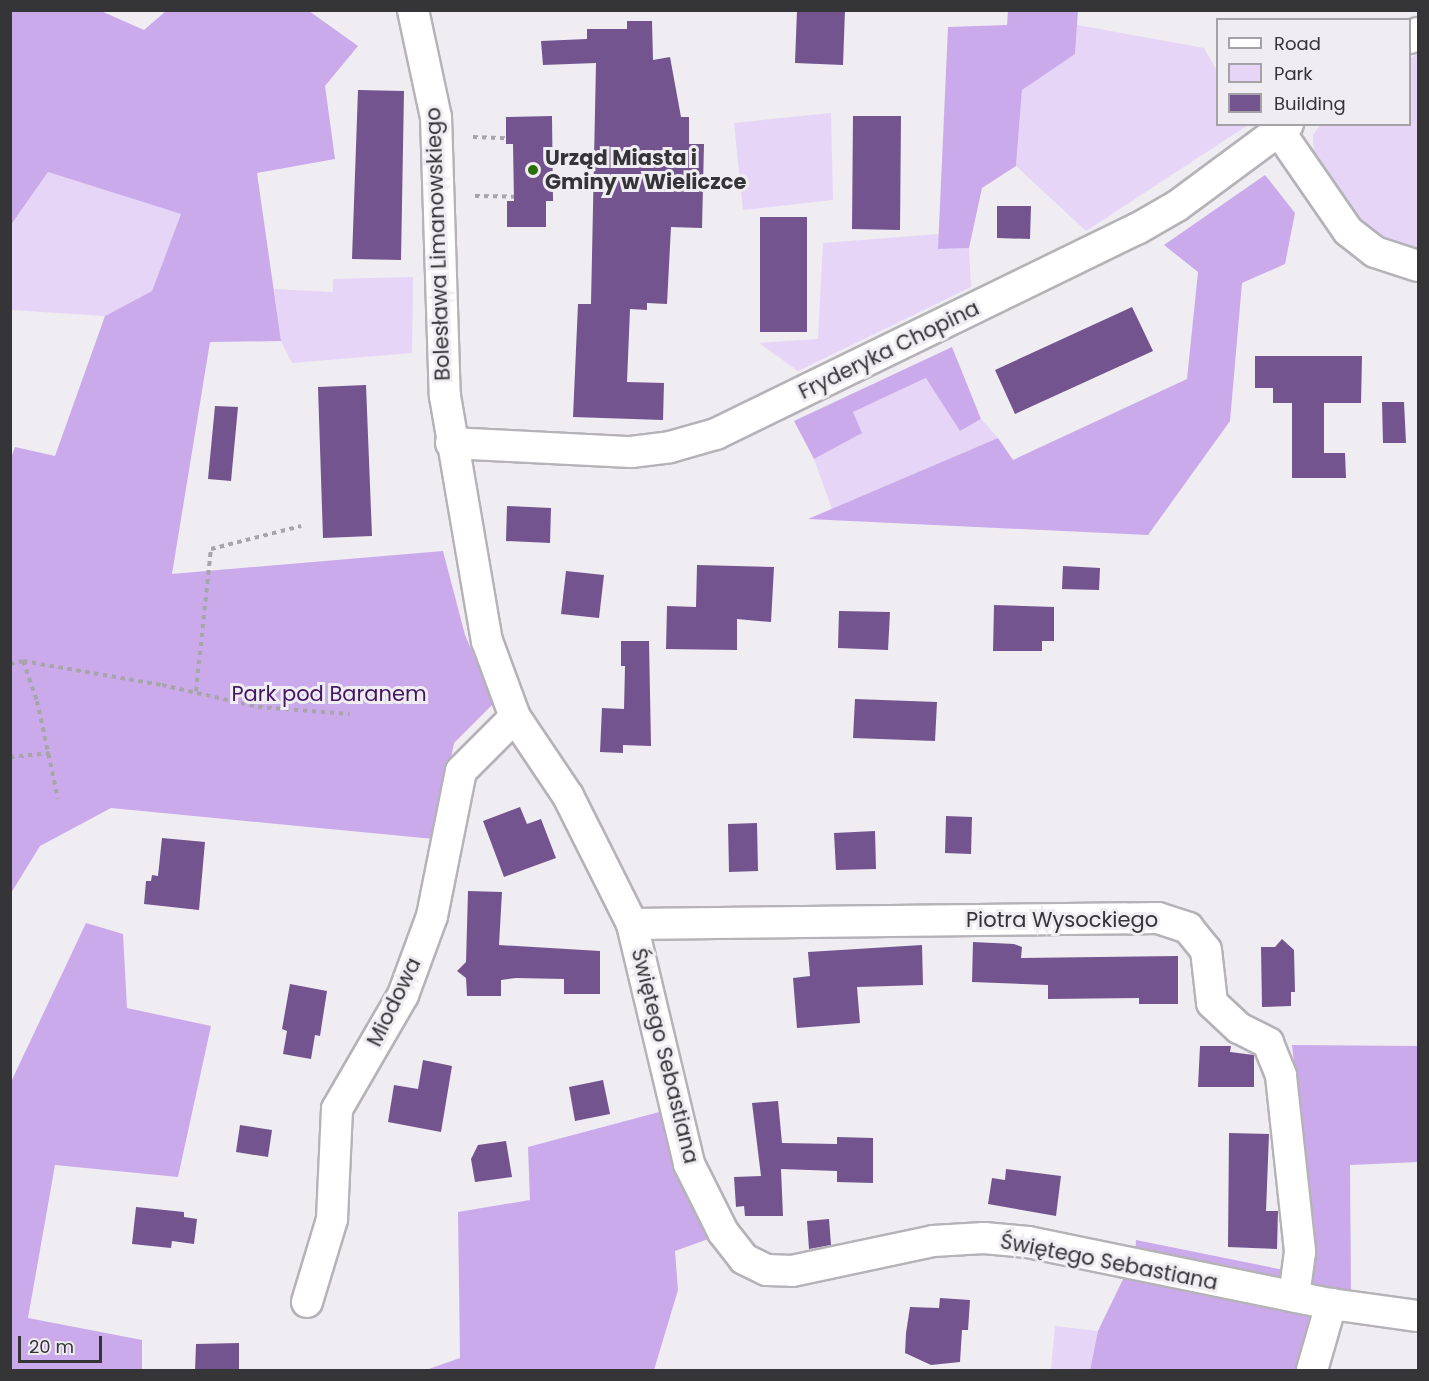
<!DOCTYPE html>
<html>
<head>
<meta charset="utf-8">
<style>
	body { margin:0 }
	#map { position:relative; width:1429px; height:1381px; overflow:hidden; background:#efecf2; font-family:Poppins,sans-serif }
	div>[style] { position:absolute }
	.green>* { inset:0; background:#e6d5f7 }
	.forest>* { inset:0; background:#cbaaeb }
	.building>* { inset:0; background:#73548e }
	.path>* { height:4px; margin-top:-2px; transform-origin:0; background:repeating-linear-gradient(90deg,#a7a5a9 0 4.5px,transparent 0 9px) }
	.roads { filter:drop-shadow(2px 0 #b5b2b8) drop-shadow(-2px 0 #b5b2b8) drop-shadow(0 2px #b5b2b8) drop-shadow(0 -2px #b5b2b8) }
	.minor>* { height:30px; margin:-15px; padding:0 15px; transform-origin:15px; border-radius:15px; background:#fff }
	.dots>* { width:16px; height:16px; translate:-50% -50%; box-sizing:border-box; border:3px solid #efecf2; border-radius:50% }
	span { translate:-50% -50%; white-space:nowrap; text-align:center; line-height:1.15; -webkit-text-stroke:6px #efecf2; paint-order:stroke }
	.poi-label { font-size:21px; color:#353436; font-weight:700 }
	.left { translate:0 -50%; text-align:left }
	.street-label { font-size:21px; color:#353436 }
	.park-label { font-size:21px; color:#441762 }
	.frame { position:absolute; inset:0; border:12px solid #353436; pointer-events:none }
	.legend { position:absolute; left:1216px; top:18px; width:195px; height:108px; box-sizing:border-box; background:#efecf2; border:2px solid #a5a2a7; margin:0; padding:8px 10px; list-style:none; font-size:18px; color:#353436 }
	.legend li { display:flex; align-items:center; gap:12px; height:30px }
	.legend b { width:30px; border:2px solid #a5a2a7 }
	.scale { position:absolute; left:18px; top:1336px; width:84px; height:27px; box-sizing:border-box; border:3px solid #353436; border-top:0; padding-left:8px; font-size:18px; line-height:21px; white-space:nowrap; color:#353436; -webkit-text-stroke:4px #efecf2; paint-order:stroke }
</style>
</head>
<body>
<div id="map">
	<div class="green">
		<div style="clip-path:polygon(1077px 25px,1204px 48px,1217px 71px,1218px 124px,1248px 125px,1086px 231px,1016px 166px,1022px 90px,1075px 54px)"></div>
		<div style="clip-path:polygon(1418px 54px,1418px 249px,1397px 245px,1371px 229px,1338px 194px,1314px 157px,1313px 135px,1320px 125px,1410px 124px,1410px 59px)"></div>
		<div style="clip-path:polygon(831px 113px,833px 200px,743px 210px,734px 123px)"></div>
		<div style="clip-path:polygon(48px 172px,181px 214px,152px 291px,105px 316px,11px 310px,11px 226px)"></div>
		<div style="clip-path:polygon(939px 234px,939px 249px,969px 248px,971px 287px,798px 371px,759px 343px,818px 339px,823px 243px)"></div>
		<div style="clip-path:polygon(413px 277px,412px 353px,292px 363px,281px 341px,274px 289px,333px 292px,333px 279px)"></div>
		<div style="clip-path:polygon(927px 378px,960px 431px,981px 419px,998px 438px,832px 509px,814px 459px,861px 433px,853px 412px)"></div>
		<div style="clip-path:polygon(1055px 1326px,1098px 1331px,1090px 1370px,1051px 1370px)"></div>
	</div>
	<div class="forest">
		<div style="clip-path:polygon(11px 11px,101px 11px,144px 30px,166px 11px,309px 11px,358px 46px,325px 86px,335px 159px,257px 173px,281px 341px,210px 342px,172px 574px,443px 551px,465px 635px,494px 703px,454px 743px,434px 839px,111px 808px,40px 846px,11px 893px,11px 458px,15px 447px,55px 456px,105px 316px,152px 291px,181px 214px,48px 172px,11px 225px)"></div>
		<div style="clip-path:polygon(1008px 11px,1078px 11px,1075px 54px,1022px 90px,1016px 166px,982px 188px,969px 248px,938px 249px,948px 27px,1007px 25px)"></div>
		<div style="clip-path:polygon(1265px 175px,1295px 213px,1285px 264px,1242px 283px,1230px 421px,1148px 535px,808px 519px,998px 438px,1013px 460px,1187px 379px,1198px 272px,1164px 245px)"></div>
		<div style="clip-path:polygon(952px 347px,981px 419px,960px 431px,926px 378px,853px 412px,862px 433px,814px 459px,794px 421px)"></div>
		<div style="clip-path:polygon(86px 923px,123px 934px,127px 1008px,211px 1026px,178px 1177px,55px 1165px,28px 1318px,142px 1340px,142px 1370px,11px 1370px,11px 1082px)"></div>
		<div style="clip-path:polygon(1292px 1045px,1418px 1046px,1418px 1162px,1350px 1165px,1351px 1291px,1310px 1286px,1312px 1229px)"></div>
		<div style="clip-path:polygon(663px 1111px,714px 1237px,675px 1251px,678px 1290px,654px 1370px,426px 1370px,460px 1358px,458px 1212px,530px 1200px,528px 1147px)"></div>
		<div style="clip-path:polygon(1136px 1240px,1289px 1271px,1288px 1285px,1135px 1256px)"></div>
		<div style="clip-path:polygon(1125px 1275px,1315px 1318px,1298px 1370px,1090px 1370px,1098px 1331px)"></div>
	</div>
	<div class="building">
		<div style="clip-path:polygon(797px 10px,845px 10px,843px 65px,795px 63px)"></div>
		<div style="clip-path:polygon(627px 21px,652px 21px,653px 60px,670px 57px,681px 117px,689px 117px,689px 144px,704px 144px,702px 228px,671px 227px,667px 304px,647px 303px,647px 310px,630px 309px,627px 382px,664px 383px,663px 420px,573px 417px,578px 304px,591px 304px,596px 63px,543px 65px,541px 41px,587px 39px,587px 29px,627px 29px)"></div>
		<div style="clip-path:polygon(358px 90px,404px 91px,401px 260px,352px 259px)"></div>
		<div style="clip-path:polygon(552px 116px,553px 201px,546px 201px,546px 227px,507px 227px,507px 201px,514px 201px,513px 144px,506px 144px,506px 117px)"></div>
		<div style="clip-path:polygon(853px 116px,901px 116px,900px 230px,852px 229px)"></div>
		<div style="clip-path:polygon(997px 206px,1031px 206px,1030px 239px,997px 238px)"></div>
		<div style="clip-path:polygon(760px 217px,807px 217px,807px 332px,760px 332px)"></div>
		<div style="clip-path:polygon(1132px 307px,1153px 351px,1015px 414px,995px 370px)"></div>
		<div style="clip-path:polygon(1255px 356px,1362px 356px,1361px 403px,1324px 403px,1324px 453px,1345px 453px,1346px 478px,1292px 478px,1292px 403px,1273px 403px,1273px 388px,1255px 388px)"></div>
		<div style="clip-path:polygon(366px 385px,372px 536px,323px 538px,318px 387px)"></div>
		<div style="clip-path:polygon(1382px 402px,1404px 402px,1406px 443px,1383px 443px)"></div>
		<div style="clip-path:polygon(215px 406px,238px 407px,231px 481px,208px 479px)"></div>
		<div style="clip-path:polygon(507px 506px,551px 508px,550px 543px,506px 541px)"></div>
		<div style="clip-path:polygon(697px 565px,774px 567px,771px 622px,737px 619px,737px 650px,666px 649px,667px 606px,696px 607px)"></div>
		<div style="clip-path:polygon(1063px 566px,1100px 568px,1099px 590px,1062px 589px)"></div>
		<div style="clip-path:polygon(566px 571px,604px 575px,599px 618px,561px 614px)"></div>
		<div style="clip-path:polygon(994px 605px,1054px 607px,1054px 641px,1042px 641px,1042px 651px,993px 651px)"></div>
		<div style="clip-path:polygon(839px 611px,890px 612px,888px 650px,838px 648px)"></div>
		<div style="clip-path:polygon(621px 641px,649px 641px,651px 746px,623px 745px,623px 753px,600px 752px,602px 708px,624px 709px,625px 666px,621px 666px)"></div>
		<div style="clip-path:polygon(855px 699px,937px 702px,935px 741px,853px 738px)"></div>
		<div style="clip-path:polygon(520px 807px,527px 824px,541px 819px,556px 858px,504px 877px,483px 821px)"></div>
		<div style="clip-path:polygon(946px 816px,972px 817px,971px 854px,945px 853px)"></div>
		<div style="clip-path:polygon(757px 823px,758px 871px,729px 872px,728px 824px)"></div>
		<div style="clip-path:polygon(875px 831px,876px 869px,836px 870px,834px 833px)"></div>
		<div style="clip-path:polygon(162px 838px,205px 842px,199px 910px,144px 904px,146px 881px,151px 881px,152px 875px,158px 876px)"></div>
		<div style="clip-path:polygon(468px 891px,502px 892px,499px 945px,600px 951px,600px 994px,564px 994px,564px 979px,516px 978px,501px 980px,501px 996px,467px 996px,466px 978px,457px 971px,466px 962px)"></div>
		<div style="clip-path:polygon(1282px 939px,1294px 950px,1295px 992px,1291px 992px,1291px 1006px,1262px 1007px,1261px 947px,1275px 947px)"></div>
		<div style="clip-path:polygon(973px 942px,1014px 944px,1022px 947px,1021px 958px,1178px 956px,1178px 1004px,1139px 1004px,1139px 998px,1048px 999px,1048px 985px,972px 982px)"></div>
		<div style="clip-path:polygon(922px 945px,923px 985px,857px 987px,860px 1023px,797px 1028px,793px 978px,810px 976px,808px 952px)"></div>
		<div style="clip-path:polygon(290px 984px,327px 991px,320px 1036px,315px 1035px,311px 1059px,283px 1054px,287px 1031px,282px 1029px)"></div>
		<div style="clip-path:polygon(1200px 1046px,1231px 1046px,1230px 1052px,1254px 1055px,1254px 1087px,1198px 1087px)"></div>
		<div style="clip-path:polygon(423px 1060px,452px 1066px,441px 1132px,388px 1122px,394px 1085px,418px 1089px)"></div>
		<div style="clip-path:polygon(603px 1080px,610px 1114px,575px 1121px,569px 1087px)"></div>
		<div style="clip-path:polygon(778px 1101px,782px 1143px,837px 1144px,837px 1137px,873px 1138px,873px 1183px,837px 1182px,837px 1171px,781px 1169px,783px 1216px,745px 1216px,744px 1206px,736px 1207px,734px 1177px,761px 1176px,752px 1103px)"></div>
		<div style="clip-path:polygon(240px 1125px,272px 1130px,268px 1157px,236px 1152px)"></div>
		<div style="clip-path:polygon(1229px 1133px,1269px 1134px,1266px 1211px,1278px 1211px,1277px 1249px,1228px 1247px)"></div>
		<div style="clip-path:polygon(506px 1141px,512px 1177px,475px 1182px,471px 1159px,478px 1145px)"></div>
		<div style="clip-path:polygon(1006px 1169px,1061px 1176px,1056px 1216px,988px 1204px,992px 1178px,1005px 1180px)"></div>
		<div style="clip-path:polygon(136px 1207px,184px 1212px,184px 1217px,197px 1219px,194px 1244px,172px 1241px,171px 1248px,132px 1244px)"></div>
		<div style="clip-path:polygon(829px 1219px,831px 1245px,809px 1249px,807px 1221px)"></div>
		<div style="clip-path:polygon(940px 1298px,970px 1300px,968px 1330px,962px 1330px,960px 1362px,931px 1365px,905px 1353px,906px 1333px,910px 1307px,939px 1308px)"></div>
		<div style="clip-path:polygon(239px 1343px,239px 1371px,195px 1371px,196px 1344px)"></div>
	</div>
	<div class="path">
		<div style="left:473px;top:137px;width:33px;rotate:2deg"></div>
		<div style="left:475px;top:196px;width:39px;rotate:1deg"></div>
		<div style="left:23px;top:661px;width:42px;rotate:70.7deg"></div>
		<div style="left:37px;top:701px;width:100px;rotate:77.9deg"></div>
		<div style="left:10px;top:664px;width:13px;rotate:-13deg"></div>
		<div style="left:23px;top:661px;width:141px;rotate:9.8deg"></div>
		<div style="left:162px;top:685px;width:98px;rotate:12.9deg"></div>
		<div style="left:258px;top:707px;width:92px;rotate:4.4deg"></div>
		<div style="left:196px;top:691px;width:143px;rotate:-84deg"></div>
		<div style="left:211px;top:549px;width:93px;rotate:-14.3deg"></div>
		<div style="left:10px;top:757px;width:40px;rotate:-5.7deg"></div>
	</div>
	<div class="roads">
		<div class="minor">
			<div style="left:413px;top:10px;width:109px;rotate:77.9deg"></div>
			<div style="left:436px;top:117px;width:279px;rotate:88.2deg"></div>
			<div style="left:445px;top:396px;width:249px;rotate:80.3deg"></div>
			<div style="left:487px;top:641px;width:81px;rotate:69.8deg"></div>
			<div style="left:515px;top:717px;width:95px;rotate:56.1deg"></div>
			<div style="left:568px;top:796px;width:143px;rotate:63.4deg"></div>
			<div style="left:632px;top:924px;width:247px;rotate:76.6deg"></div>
			<div style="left:689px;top:1164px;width:76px;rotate:63.4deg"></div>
			<div style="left:723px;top:1232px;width:34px;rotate:52deg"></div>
			<div style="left:744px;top:1259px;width:25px;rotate:26deg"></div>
			<div style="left:767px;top:1270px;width:25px;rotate:2deg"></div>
			<div style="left:792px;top:1271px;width:144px;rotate:-12deg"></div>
			<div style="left:933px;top:1241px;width:51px;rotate:-3.4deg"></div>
			<div style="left:984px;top:1238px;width:44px;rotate:5.2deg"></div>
			<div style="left:1028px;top:1242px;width:309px;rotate:11.6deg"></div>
			<div style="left:1331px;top:1304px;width:88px;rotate:7.9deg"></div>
			<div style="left:1410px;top:38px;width:9px;rotate:-32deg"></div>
			<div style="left:1279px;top:131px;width:121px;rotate:55.4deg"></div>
			<div style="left:1348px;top:231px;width:34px;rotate:38deg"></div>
			<div style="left:1375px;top:252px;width:45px;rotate:18deg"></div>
			<div style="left:451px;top:443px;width:180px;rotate:2.9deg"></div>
			<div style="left:631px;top:452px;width:39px;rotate:-7deg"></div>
			<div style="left:670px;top:447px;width:48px;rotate:-15.8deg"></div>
			<div style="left:716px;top:434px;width:468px;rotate:-26deg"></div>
			<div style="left:1137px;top:229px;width:46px;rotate:-29.9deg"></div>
			<div style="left:1177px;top:206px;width:138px;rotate:-36.5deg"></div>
			<div style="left:632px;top:924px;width:526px;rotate:-0.65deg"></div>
			<div style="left:1158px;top:918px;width:32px;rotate:18deg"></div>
			<div style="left:1188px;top:928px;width:28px;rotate:51deg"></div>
			<div style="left:1206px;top:950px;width:53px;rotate:83.5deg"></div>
			<div style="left:1212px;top:1003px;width:37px;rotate:43deg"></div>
			<div style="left:1239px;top:1028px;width:33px;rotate:27deg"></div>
			<div style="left:1268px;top:1043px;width:35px;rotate:68deg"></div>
			<div style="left:1281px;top:1076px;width:177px;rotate:83.8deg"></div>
			<div style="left:1300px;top:1252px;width:45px;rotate:97.6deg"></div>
			<div style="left:307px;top:1302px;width:87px;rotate:-73.2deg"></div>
			<div style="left:332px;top:1219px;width:110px;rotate:-87.4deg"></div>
			<div style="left:337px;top:1109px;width:132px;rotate:-59.9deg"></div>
			<div style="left:403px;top:995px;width:84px;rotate:-69.8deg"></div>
			<div style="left:432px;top:916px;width:148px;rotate:-78.7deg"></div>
			<div style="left:461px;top:771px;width:76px;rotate:-45deg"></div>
			<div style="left:1312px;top:1370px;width:69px;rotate:-73.9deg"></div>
		</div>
	</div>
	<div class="dots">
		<div style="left:533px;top:170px;background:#2a6f0a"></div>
	</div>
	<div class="poi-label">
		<span class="left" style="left:545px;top:170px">Urząd Miasta i<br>Gminy w Wieliczce</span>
	</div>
	<div class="street-label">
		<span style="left:438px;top:244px;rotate:-92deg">Bolesława Limanowskiego</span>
		<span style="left:889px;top:350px;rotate:-26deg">Fryderyka Chopina</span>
		<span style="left:1062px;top:920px">Piotra Wysockiego</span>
		<span style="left:394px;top:1002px;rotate:-64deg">Miodowa</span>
		<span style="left:665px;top:1056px;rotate:76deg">Świętego Sebastiana</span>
		<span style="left:1109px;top:1262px;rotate:11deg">Świętego Sebastiana</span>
	</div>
	<div class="park-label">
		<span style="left:329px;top:694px">Park pod Baranem</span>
	</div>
	<div class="frame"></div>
	<ul class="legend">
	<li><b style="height:8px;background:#fff"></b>Road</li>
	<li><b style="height:16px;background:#e6d5f7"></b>Park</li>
	<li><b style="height:16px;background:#73548e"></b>Building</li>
	</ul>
	<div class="scale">20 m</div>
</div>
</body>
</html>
